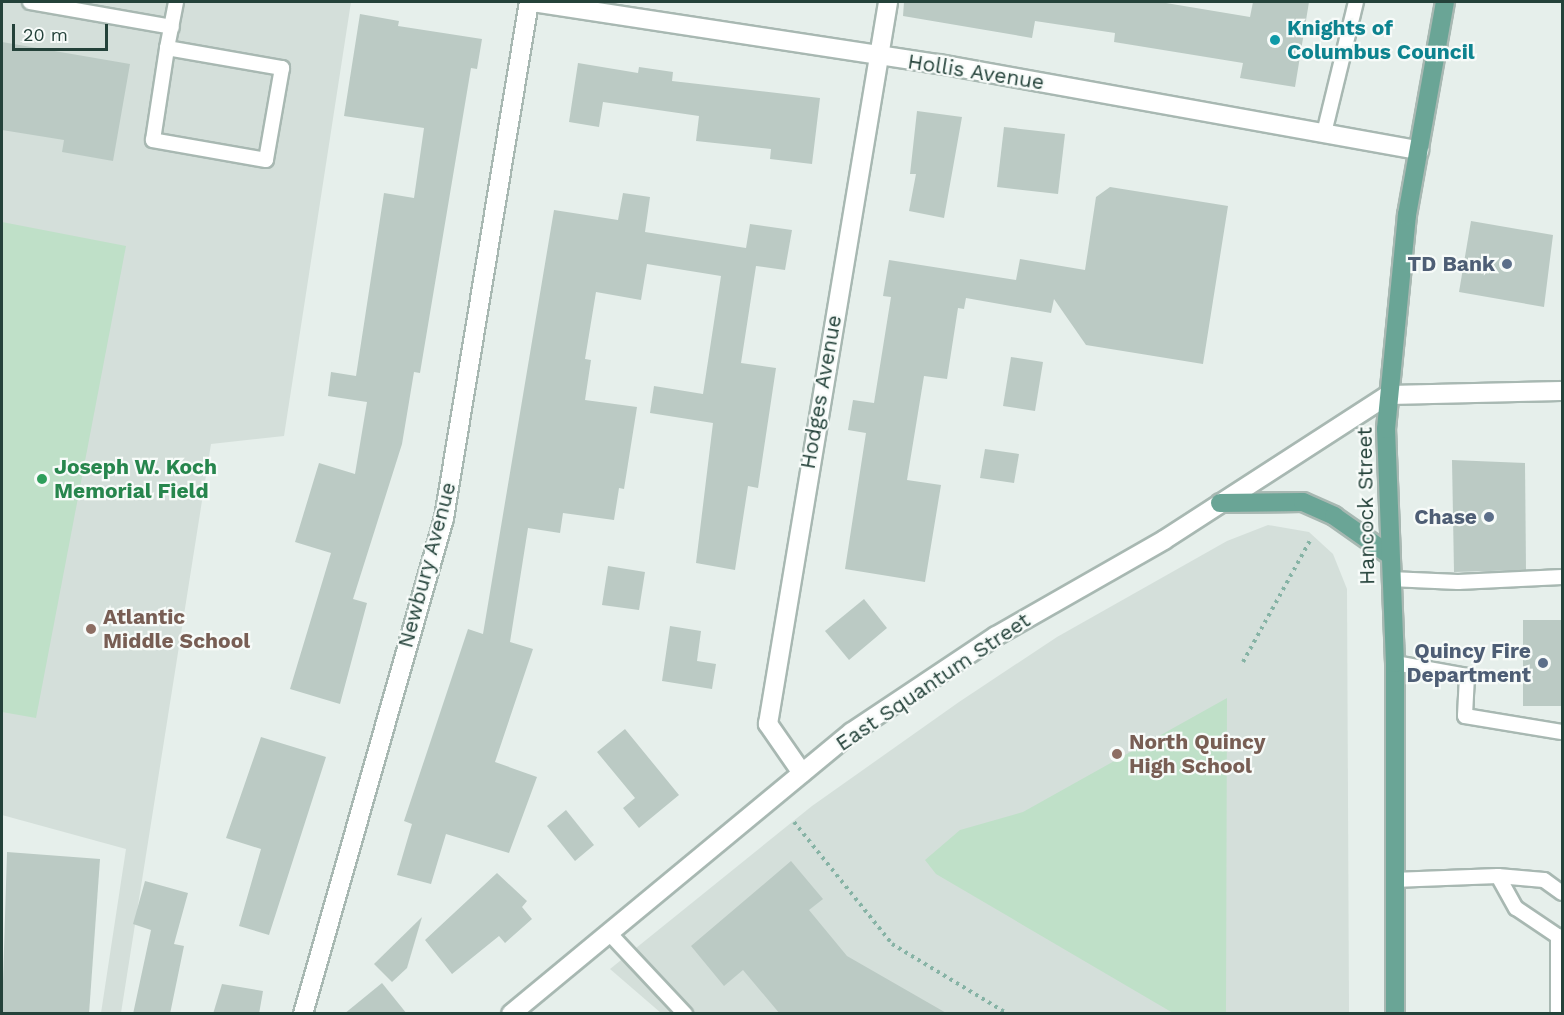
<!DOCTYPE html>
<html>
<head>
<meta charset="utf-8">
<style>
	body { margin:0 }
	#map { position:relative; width:1564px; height:1015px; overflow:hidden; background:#e6efeb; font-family:"Work Sans",sans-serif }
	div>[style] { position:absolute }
	.built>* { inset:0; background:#d4dfda }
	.green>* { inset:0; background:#bfe0c8 }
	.building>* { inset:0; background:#bbcac4 }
	.path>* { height:4px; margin-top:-2px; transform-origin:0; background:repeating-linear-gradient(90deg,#86b3a5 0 3px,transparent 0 7.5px) }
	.roads { filter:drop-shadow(2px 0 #a8b8b2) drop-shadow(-2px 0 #a8b8b2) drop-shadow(0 2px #a8b8b2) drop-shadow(0 -2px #a8b8b2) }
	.lane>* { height:14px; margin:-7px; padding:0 7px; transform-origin:7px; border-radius:7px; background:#fff }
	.street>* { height:18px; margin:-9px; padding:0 9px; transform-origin:9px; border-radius:9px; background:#fff }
	.secondary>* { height:18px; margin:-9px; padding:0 9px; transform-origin:9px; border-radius:9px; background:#fff }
	.primary>* { height:18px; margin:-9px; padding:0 9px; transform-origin:9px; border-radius:9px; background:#6aa596 }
	.dots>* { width:16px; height:16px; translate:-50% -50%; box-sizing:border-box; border:3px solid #f7fbf9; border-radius:50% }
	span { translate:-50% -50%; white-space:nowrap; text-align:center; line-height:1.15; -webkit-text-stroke:4.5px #f7fbf9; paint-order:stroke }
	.culture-label { font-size:21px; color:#0d838f; font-weight:700 }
	.left { translate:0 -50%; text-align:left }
	.street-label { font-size:21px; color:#24423a }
	.service-label { font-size:21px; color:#4e5e75; font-weight:700 }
	.right { translate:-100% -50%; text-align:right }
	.leisure-label { font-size:21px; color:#27864d; font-weight:700 }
	.education-label { font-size:21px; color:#785e54; font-weight:700 }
	.frame { position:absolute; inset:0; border:3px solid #24423a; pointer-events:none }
	.scale { position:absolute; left:12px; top:24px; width:96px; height:27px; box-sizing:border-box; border:3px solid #24423a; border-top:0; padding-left:8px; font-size:18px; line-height:21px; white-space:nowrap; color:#24423a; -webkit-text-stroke:4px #f7fbf9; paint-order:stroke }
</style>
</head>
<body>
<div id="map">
	<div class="built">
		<div style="clip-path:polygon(2px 2px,351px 2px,284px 436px,211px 444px,121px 1013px,101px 1013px,126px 849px,2px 815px)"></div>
		<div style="clip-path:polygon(1268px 525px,1309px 532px,1333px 554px,1347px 589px,1349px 1013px,661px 1013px,610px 969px,812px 806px,959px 702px,1057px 637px,1227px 541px)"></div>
	</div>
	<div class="green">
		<div style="clip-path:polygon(2px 222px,126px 246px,36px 718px,2px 712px)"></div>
		<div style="clip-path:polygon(1227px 698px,1226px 1013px,1173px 1013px,936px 874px,925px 860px,960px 830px,1023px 812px)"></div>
	</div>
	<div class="building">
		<div style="clip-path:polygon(904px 2px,1160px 2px,1250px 17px,1253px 2px,1309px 2px,1295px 87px,1240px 78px,1243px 63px,1114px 42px,1115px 33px,1035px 21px,1032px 38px,903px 16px)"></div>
		<div style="clip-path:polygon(360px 14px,399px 21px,398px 26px,482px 39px,477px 69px,471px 68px,420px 373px,414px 372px,402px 444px,353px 599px,367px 603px,340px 704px,290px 689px,331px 553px,295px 542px,319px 463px,355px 474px,367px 402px,328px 396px,331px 372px,356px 376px,384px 193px,414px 198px,424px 128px,344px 116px)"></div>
		<div style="clip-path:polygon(2px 42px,130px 64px,113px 161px,62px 152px,64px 140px,2px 130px)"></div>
		<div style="clip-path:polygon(578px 63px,638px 73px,639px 67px,673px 72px,672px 81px,820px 98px,812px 164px,770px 159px,771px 149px,696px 141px,699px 116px,603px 102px,599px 127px,569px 122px)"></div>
		<div style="clip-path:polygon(917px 111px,962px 117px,944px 218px,909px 211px,916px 174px,910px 174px)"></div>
		<div style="clip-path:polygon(1004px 127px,1065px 134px,1058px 194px,997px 187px)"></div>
		<div style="clip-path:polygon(1110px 187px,1228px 206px,1203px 364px,1086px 345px,1054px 299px,1051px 313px,966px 298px,964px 309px,958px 308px,947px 379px,924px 376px,907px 480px,941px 485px,925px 582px,845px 569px,866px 433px,848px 430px,853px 400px,874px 403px,891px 297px,883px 296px,889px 260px,1016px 280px,1020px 259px,1085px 270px,1096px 197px)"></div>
		<div style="clip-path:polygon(623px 193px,650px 197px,645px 232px,746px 248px,750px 224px,792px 230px,785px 270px,756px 266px,741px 363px,776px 368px,758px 488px,748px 486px,735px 570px,696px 563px,713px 423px,650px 413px,654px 386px,703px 394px,721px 276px,647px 264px,641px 300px,596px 292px,585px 359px,591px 360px,585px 400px,637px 407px,624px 489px,619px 488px,614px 520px,563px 513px,560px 533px,528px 528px,510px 642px,533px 649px,495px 762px,537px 777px,509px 853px,446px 834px,431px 884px,397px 875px,412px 824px,404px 821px,468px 629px,483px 634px,554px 210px,618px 220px)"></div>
		<div style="clip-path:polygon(1471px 221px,1553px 235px,1544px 307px,1459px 292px)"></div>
		<div style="clip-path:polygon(1011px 357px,1043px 362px,1035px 411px,1003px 406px)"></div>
		<div style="clip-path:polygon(985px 449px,1019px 454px,1014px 483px,980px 478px)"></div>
		<div style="clip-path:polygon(1452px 460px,1525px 463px,1526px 570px,1454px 572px)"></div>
		<div style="clip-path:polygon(608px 566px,645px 572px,639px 610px,602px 605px)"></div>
		<div style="clip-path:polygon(864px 599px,887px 628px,849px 660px,825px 631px)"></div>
		<div style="clip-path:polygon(1523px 620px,1563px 620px,1563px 706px,1523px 706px)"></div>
		<div style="clip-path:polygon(670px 626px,701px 631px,697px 661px,716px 664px,712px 689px,662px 681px)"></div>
		<div style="clip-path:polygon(625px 729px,679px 795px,639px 828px,623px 808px,635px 798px,597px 752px)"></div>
		<div style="clip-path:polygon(261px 737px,326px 757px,269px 935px,239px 926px,261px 849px,226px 838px)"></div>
		<div style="clip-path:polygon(566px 810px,594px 845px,575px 861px,547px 826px)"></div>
		<div style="clip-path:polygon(7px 852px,100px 859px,89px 1014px,2px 1014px)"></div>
		<div style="clip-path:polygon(791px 861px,823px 899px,809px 910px,847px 956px,948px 1014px,780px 1014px,743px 970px,724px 986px,691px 946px)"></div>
		<div style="clip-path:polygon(497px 873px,527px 901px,522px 907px,532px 919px,505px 943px,499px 936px,452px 974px,425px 940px)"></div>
		<div style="clip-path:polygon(145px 881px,188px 893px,174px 944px,184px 946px,170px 1014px,133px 1014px,151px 930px,133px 924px)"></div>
		<div style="clip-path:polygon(422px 917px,407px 968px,392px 982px,374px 964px)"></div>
		<div style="clip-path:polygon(382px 983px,407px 1014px,344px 1014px)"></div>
		<div style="clip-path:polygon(222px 984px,263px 991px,259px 1014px,213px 1014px)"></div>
	</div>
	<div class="path">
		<div style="left:1243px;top:662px;width:141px;rotate:-61.1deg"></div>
		<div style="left:794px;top:822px;width:156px;rotate:51.2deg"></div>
		<div style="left:892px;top:944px;width:135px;rotate:31.1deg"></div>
	</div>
	<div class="roads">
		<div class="lane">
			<div style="left:30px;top:2px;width:144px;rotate:10deg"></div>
			<div style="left:167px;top:48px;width:117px;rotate:9.9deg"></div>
			<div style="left:282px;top:68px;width:93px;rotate:99.9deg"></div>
			<div style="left:266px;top:160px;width:115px;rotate:-170deg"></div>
			<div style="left:153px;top:140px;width:93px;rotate:-81.3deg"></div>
			<div style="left:167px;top:48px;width:47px;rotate:-78.9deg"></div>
			<div style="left:1324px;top:133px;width:135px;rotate:-76.3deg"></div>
			<div style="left:1390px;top:579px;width:68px;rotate:2.5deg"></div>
			<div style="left:1458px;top:582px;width:104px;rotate:-2.8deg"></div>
			<div style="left:1395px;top:663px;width:73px;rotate:10.2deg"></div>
			<div style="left:1467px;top:676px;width:40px;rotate:92.9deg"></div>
			<div style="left:1465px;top:716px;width:98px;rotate:9.4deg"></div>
			<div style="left:1498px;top:876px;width:37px;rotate:61deg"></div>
			<div style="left:1516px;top:908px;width:55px;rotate:34deg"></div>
			<div style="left:1393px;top:880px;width:105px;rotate:-2.2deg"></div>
			<div style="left:1498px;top:876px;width:46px;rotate:5deg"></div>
			<div style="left:1544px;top:880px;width:22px;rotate:36deg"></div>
			<div style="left:610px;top:934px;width:110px;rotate:46.8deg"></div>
			<div style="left:1558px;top:936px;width:78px;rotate:90deg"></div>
		</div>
		<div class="street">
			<div style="left:532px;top:2px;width:412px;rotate:8.7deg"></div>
			<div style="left:939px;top:64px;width:488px;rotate:10.2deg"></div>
			<div style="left:802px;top:773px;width:60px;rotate:-124.8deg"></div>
			<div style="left:768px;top:724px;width:732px;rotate:-80.56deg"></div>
		</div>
		<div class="secondary">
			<div style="left:303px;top:1014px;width:516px;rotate:-74.13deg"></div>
			<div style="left:444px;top:518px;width:523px;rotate:-80.65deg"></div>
			<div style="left:511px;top:1014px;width:442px;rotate:-39.6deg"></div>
			<div style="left:852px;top:732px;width:173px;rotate:-33.7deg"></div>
			<div style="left:996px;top:636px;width:193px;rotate:-29.7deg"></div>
			<div style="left:1164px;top:540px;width:267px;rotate:-32.9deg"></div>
			<div style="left:1388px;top:395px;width:174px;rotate:-1.3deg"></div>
		</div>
		<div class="primary">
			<div style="left:1220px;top:503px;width:83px;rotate:-0.7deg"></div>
			<div style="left:1303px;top:502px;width:34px;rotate:24deg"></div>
			<div style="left:1334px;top:516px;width:66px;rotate:35.1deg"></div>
			<div style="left:1395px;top:1014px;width:351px;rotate:-90deg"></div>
			<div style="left:1395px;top:663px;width:234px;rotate:-92.2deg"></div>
			<div style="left:1386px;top:429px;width:215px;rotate:-84.4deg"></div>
			<div style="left:1407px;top:215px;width:216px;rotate:-79.9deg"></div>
		</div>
	</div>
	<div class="dots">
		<div style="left:1275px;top:40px;background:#0f9aa8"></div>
		<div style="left:1507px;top:264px;background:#5c6f8a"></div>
		<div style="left:42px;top:479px;background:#2e9e5b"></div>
		<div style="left:1489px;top:517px;background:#5c6f8a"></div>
		<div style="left:91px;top:629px;background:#8d6e63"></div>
		<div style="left:1543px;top:663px;background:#5c6f8a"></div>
		<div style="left:1117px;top:754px;background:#8d6e63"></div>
	</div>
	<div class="culture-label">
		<span class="left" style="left:1287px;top:40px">Knights of<br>Columbus Council</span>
	</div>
	<div class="street-label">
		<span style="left:976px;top:72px;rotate:9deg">Hollis Avenue</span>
		<span style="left:821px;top:392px;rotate:-80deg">Hodges Avenue</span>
		<span style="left:1366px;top:506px;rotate:-91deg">Hancock Street</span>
		<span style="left:427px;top:565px;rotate:-75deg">Newbury Avenue</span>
		<span style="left:933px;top:682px;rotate:-34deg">East Squantum Street</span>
	</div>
	<div class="service-label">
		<span class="right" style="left:1495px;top:264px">TD Bank</span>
		<span class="right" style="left:1477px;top:517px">Chase</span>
		<span class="right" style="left:1531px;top:663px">Quincy Fire<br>Department</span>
	</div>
	<div class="leisure-label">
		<span class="left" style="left:54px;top:479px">Joseph W. Koch<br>Memorial Field</span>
	</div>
	<div class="education-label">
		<span class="left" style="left:103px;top:629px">Atlantic<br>Middle School</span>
		<span class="left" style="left:1129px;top:754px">North Quincy<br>High School</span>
	</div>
	<div class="frame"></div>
	<div class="scale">20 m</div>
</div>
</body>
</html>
